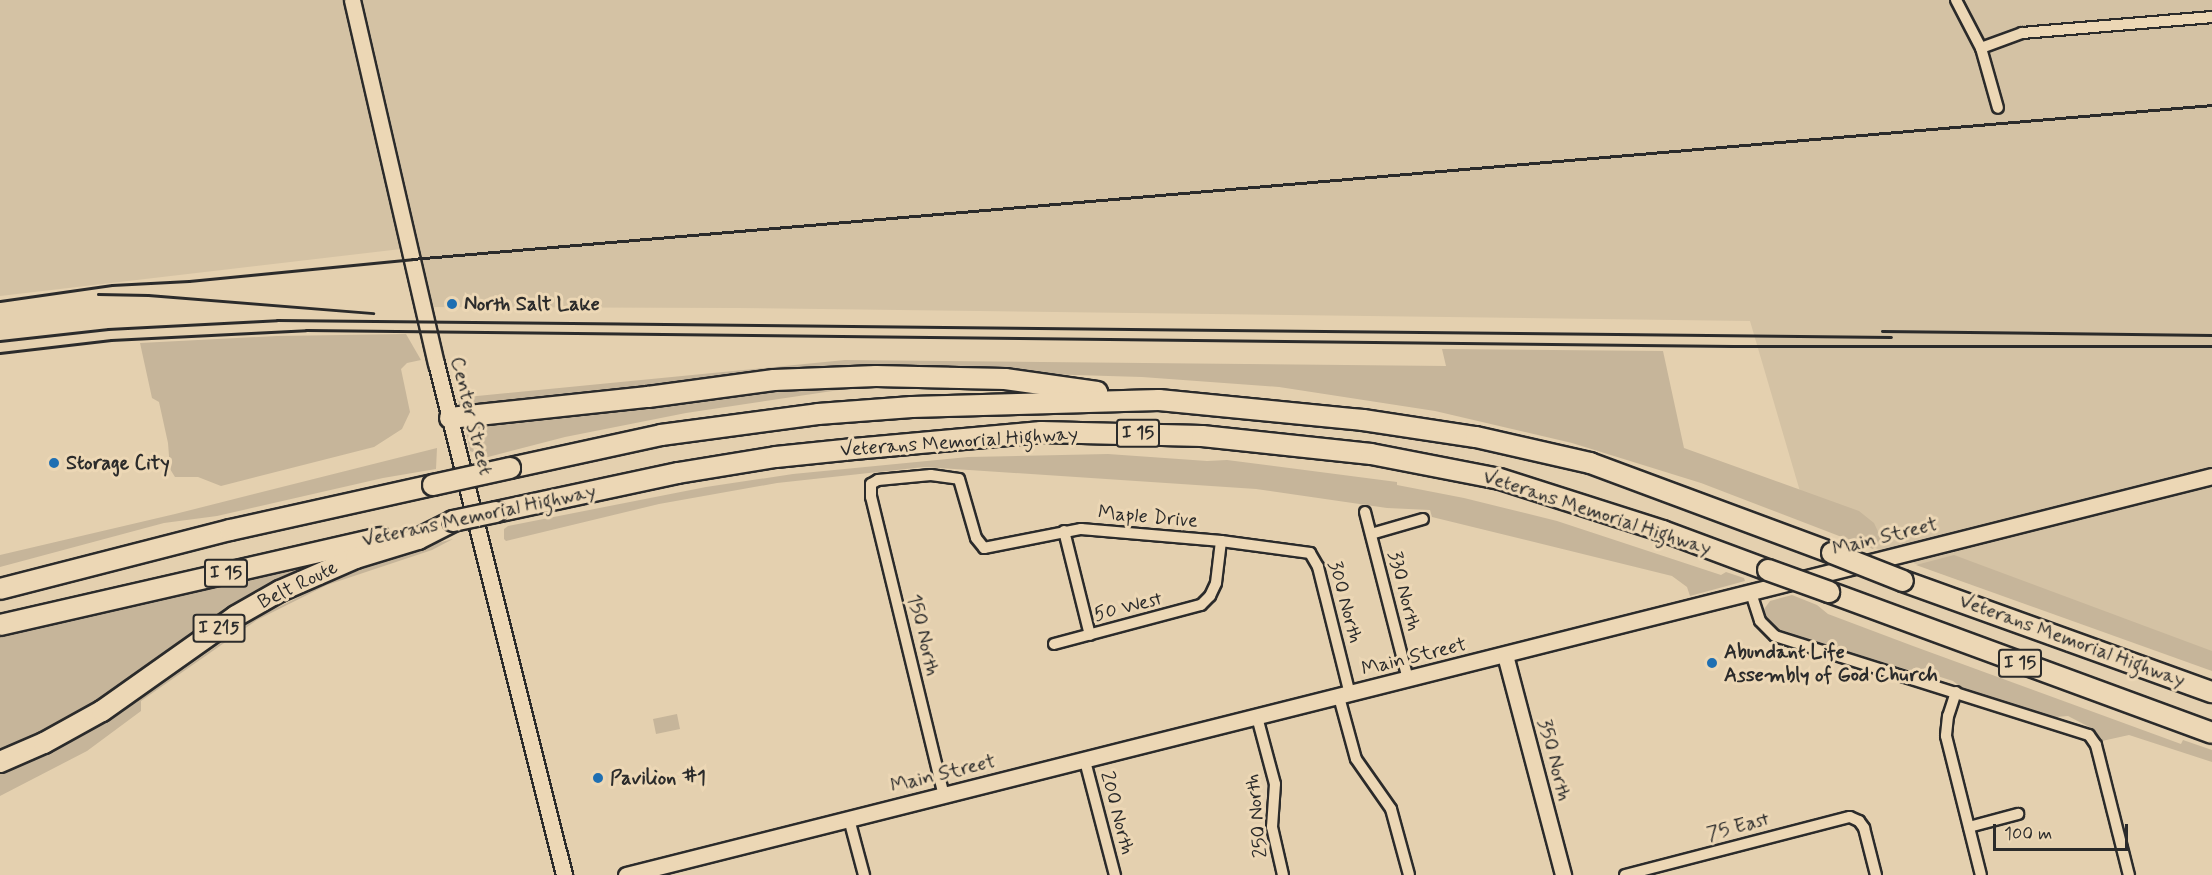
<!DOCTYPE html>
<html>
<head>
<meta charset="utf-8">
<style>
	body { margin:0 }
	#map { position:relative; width:2212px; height:875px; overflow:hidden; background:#e4d0af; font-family:Mynerve,sans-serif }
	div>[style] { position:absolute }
	.built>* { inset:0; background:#d4c2a4 }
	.green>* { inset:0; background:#c6b59a }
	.roads { filter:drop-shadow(2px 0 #2b2b2b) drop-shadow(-2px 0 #2b2b2b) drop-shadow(0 2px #2b2b2b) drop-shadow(0 -2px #2b2b2b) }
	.street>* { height:10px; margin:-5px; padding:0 5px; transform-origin:5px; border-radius:5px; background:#ecd7b5 }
	.secondary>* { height:15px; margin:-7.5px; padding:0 7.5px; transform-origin:7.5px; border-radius:7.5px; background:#ecd7b5 }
	.highway>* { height:20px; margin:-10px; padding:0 10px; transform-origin:10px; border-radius:10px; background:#ecd7b5 }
	.rail>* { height:3px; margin:-1.5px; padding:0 1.5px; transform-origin:1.5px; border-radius:1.5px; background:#2b2b2b }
	.bridges { filter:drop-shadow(2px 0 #2b2b2b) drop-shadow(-2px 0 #2b2b2b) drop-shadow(0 2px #2b2b2b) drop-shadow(0 -2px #2b2b2b) }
	.highway-bridge>* { height:20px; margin:-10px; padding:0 10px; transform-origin:10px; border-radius:10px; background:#ecd7b5 }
	.dots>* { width:16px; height:16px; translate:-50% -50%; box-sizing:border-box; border:3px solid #ecd7b5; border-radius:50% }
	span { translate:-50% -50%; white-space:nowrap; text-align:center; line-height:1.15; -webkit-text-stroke:6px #ecd7b5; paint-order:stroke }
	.shield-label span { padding:2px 4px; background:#ecd7b5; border:2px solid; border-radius:4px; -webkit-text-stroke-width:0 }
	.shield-label { font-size:18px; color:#2b2b2b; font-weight:700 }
	.poi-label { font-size:20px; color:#2b2b2b; font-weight:700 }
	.left { translate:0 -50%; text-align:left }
	.street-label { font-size:20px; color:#2b2b2b }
	.scale { position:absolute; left:1993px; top:824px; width:135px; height:27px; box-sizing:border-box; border:3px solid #2b2b2b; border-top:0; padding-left:8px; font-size:18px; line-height:21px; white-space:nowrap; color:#2b2b2b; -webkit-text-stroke:4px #ecd7b5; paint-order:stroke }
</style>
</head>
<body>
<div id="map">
	<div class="built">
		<div style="clip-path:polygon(0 0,2212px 0,2212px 670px,1926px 568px,1809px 522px,1750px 321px,738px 308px,414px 307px,401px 249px,0 296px)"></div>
	</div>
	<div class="green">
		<div style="clip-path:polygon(406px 334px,421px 360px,407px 363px,401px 369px,410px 412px,402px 429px,374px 447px,221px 486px,198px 477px,175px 477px,170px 469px,168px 443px,159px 402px,152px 398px,140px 343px,277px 336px)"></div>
		<div style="clip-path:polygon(1442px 349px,1663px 351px,1684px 448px,1859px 511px,1874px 523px,1881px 538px,1873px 549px,1701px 483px,1572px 443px,1435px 411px,1279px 387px,1142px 377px,1010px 373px,461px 408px,457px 398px,845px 360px,1446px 366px)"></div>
		<div style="clip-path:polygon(866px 386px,686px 413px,565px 437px,488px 457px,470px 451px,466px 431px,469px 427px,544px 416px,759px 391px)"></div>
		<div style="clip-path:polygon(437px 448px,436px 469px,383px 478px,217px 516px,164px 523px,0 567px,0 555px,175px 514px)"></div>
		<div style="clip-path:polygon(1108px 454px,1207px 461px,1227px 460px,1397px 482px,1397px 485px,1464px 498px,1557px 521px,1721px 575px,1726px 572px,1744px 578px,1745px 581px,1690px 596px,1687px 587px,1672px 576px,1432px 517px,1430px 510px,1387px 508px,1256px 489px,924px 467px,777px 483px,659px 504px,506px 541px,504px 539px,504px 529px,508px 526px,706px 487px,793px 474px,968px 457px)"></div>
		<div style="clip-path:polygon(453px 539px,432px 550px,327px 585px,257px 620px,141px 701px,141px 711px,87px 751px,0 796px,0 774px,111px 720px,258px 617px,336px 579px,418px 548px)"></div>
		<div style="clip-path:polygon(1954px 555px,2212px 651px,2212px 671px,1916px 565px)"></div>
		<div style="clip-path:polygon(322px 563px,59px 726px,0 753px,0 637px)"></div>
		<div style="clip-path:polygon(1792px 595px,1817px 605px,1828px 614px,1913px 646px,2181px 744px,2183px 740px,2212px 750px,2212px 762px,2129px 735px,2102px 741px,2093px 729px,2068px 716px,2055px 717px,1962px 688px,1953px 681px,1928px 673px,1922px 674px,1779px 631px,1768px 623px,1762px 612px,1770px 601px)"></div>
		<div style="clip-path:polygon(677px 714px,680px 729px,656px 734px,653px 719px)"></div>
	</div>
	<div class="roads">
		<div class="street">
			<div style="left:1956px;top:0;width:54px;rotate:62.5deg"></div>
			<div style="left:1981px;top:48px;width:62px;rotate:74.2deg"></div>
			<div style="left:1981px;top:48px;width:44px;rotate:-20.1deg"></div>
			<div style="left:2022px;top:33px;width:191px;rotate:-4.8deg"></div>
			<div style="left:1365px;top:512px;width:173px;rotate:75.6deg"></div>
			<div style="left:1064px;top:531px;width:107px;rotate:76deg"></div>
			<div style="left:1371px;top:534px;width:54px;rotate:-16.1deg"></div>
			<div style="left:1751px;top:593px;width:29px;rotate:72deg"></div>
			<div style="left:1760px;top:621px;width:21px;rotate:45deg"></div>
			<div style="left:1775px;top:636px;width:329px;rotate:17.5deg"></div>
			<div style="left:2089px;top:735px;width:12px;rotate:55deg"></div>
			<div style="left:2096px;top:745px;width:134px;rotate:75.8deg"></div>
			<div style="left:1054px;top:644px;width:152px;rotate:-14.9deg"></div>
			<div style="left:1201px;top:605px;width:13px;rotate:-45deg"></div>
			<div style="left:1210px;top:596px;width:14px;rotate:-65deg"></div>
			<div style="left:1216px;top:583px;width:42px;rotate:-83.2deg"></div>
			<div style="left:1956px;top:692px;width:25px;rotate:108deg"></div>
			<div style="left:1948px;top:716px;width:20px;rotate:96deg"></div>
			<div style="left:1946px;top:736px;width:143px;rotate:75.9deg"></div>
			<div style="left:1339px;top:697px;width:64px;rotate:74.7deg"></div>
			<div style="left:1356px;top:759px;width:61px;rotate:55deg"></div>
			<div style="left:1391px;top:809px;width:68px;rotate:74.7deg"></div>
			<div style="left:1257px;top:717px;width:69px;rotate:75deg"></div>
			<div style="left:1275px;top:784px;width:43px;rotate:94deg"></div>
			<div style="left:1272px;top:827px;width:49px;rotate:77.1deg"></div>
			<div style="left:1085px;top:761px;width:118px;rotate:75.3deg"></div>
			<div style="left:944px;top:796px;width:308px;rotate:-103.7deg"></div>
			<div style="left:871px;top:497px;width:13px;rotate:-90deg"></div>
			<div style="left:871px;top:484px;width:8px;rotate:-30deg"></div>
			<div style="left:878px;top:480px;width:53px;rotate:-5.4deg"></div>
			<div style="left:931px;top:475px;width:28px;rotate:8deg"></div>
			<div style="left:959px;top:479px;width:61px;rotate:73.9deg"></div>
			<div style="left:976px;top:538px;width:13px;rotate:51deg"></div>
			<div style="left:984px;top:548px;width:99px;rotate:-11.1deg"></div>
			<div style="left:1081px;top:529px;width:141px;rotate:4.9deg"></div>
			<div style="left:1221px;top:541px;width:90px;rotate:7.7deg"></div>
			<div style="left:1310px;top:553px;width:16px;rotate:60deg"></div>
			<div style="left:1318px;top:567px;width:131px;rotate:75.9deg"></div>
			<div style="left:849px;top:819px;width:58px;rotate:75deg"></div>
			<div style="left:1969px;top:827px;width:51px;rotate:-14.9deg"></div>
			<div style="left:1625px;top:875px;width:232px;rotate:-14.5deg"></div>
			<div style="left:1850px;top:817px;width:10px;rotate:24deg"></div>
			<div style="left:1859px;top:821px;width:9px;rotate:54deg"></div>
			<div style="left:1864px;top:828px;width:49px;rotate:75.7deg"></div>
		</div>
		<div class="secondary">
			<div style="left:352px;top:0;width:373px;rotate:77deg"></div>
			<div style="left:436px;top:363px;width:528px;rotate:75.96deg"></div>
			<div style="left:1505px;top:655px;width:228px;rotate:75.2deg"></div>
			<div style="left:626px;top:875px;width:1635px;rotate:-14.12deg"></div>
		</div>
		<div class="highway">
			<div style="left:450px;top:418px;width:199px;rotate:-6.1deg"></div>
			<div style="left:648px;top:397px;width:127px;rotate:-7.7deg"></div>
			<div style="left:774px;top:380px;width:102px;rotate:-2.2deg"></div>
			<div style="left:876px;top:376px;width:129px;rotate:1.3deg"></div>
			<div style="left:1005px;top:379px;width:93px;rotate:8deg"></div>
			<div style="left:510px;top:468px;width:155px;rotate:-12.3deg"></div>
			<div style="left:661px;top:435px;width:158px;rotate:-7.6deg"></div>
			<div style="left:818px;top:414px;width:94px;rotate:-4.3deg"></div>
			<div style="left:912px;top:407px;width:247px;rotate:-1.6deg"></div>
			<div style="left:1159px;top:400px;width:205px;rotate:5.6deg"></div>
			<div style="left:1363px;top:420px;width:114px;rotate:8.6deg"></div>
			<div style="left:1476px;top:437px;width:117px;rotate:12.8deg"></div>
			<div style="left:1590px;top:463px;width:258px;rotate:20.4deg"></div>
			<div style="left:496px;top:512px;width:186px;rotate:-12.1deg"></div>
			<div style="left:678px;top:473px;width:99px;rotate:-9.3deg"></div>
			<div style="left:776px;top:457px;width:78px;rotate:-5.9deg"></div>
			<div style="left:854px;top:449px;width:188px;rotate:-5.2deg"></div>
			<div style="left:1041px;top:432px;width:161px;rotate:1.4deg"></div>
			<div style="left:1202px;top:436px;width:170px;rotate:6.1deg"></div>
			<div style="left:1371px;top:454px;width:131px;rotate:11deg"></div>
			<div style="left:1500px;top:479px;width:171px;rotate:17.7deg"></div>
			<div style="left:1663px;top:531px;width:112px;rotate:20.4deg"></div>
			<div style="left:1903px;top:581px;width:328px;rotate:19.8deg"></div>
			<div style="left:0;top:589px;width:237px;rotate:-14.4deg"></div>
			<div style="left:230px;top:530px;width:208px;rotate:-12.5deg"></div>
			<div style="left:1829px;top:592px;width:408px;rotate:20.2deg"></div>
			<div style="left:0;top:625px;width:390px;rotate:-12.9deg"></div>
			<div style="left:0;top:762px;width:48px;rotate:-23.4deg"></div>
			<div style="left:44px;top:743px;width:66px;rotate:-28.9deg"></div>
			<div style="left:102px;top:711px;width:164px;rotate:-35.3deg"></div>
			<div style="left:236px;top:616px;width:51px;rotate:-29.6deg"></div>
			<div style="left:280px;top:591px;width:83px;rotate:-23.5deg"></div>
			<div style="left:356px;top:558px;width:65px;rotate:-17deg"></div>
			<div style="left:418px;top:539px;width:39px;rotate:-27deg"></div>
		</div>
	</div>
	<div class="rail">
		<div style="left:98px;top:294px;width:50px;rotate:1.1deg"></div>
		<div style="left:148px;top:295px;width:226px;rotate:4.6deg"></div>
		<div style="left:0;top:301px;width:113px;rotate:-8.1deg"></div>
		<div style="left:112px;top:285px;width:77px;rotate:-3deg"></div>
		<div style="left:189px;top:281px;width:224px;rotate:-5.6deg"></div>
		<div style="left:412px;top:259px;width:1807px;rotate:-4.89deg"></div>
		<div style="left:1882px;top:331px;width:330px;rotate:0.7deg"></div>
		<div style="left:0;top:341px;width:109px;rotate:-6.3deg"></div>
		<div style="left:108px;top:329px;width:169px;rotate:-3deg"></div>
		<div style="left:277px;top:320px;width:1614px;rotate:0.6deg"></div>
		<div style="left:0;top:353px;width:112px;rotate:-6.7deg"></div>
		<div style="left:111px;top:340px;width:195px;rotate:-2.9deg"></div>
		<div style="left:306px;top:330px;width:1427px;rotate:0.64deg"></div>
		<div style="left:1733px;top:346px;width:479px"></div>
	</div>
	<div class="bridges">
		<div class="highway-bridge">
			<div style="left:433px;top:485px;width:79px;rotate:-12.4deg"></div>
			<div style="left:453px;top:521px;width:44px;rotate:-11.8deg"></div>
			<div style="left:1832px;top:553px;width:76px;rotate:21.5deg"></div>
			<div style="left:1768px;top:570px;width:65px;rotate:19.8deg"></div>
		</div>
	</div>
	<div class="dots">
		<div style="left:452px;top:304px;background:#1f6fb2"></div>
		<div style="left:54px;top:463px;background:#1f6fb2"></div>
		<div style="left:1712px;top:663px;background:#1f6fb2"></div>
		<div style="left:598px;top:778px;background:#1f6fb2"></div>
	</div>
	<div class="shield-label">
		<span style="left:1138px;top:433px">I 15</span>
		<span style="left:226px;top:573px">I 15</span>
		<span style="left:219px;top:628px">I 215</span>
		<span style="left:2020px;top:663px">I 15</span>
	</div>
	<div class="poi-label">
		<span class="left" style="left:464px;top:304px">North Salt Lake</span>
		<span class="left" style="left:66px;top:463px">Storage City</span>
		<span class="left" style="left:1724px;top:664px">Abundant Life<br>Assembly of God Church</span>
		<span class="left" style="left:610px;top:778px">Pavilion #1</span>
	</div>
	<div class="street-label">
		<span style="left:471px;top:416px;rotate:76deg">Center Street</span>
		<span style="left:959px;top:442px;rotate:-4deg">Veterans Memorial Highway</span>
		<span style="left:1597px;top:513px;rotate:18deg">Veterans Memorial Highway</span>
		<span style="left:479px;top:516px;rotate:-12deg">Veterans Memorial Highway</span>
		<span style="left:1148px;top:517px;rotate:5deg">Maple Drive</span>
		<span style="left:1885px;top:537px;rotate:-14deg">Main Street</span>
		<span style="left:298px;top:585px;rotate:-26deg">Belt Route</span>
		<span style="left:1404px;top:591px;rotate:76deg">330 North</span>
		<span style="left:1345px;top:602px;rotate:75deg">300 North</span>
		<span style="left:1128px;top:607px;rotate:-14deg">50 West</span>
		<span style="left:923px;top:635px;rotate:76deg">150 North</span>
		<span style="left:2072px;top:641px;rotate:20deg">Veterans Memorial Highway</span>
		<span style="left:1414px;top:657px;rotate:-14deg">Main Street</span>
		<span style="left:1554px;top:760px;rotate:75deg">350 North</span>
		<span style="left:943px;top:774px;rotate:-14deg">Main Street</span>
		<span style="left:1117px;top:813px;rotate:75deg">200 North</span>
		<span style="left:1257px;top:816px;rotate:-96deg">250 North</span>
		<span style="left:1738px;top:827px;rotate:-15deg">75 East</span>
	</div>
	<div class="scale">100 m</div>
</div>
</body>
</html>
